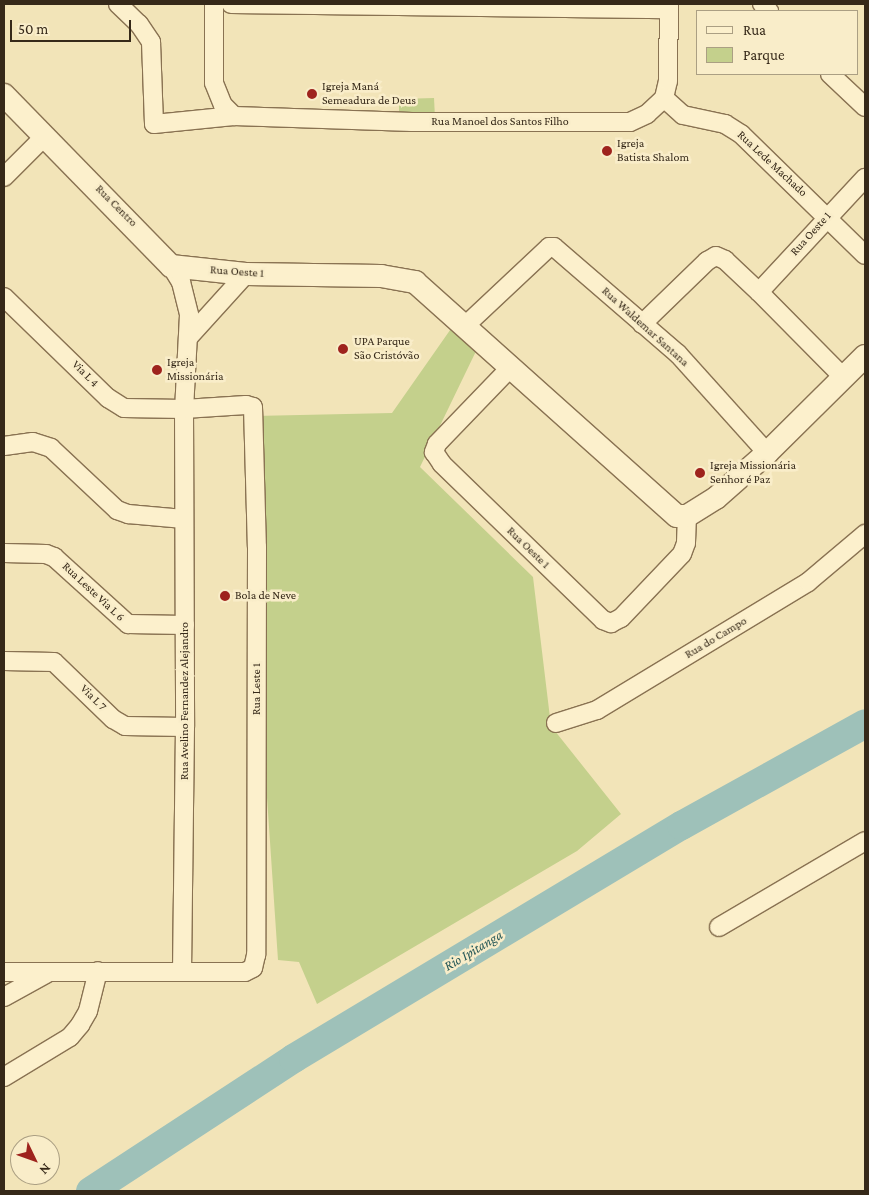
<!DOCTYPE html>
<html>
<head>
<meta charset="utf-8">
<style>
	body { margin:0 }
	#map { position:relative; width:869px; height:1195px; overflow:hidden; background:#f2e4b8; font-family:"Crimson Pro",serif }
	div>[style] { position:absolute }
	.green>* { inset:0; background:#c4d08c }
	.river>* { height:29px; margin:-14.5px; padding:0 14.5px; transform-origin:14.5px; border-radius:14.5px; background:#9ec1b9 }
	.roads { filter:drop-shadow(1px 0 #897252) drop-shadow(-1px 0 #897252) drop-shadow(0 1px #897252) drop-shadow(0 -1px #897252) }
	.minor>* { height:18px; margin:-9px; padding:0 9px; transform-origin:9px; border-radius:9px; background:#fcf0cc }
	.tertiary>* { height:22px; margin:-11px; padding:0 11px; transform-origin:11px; border-radius:11px; background:#fcf0cc }
	.dots>* { width:14px; height:14px; translate:-50% -50%; box-sizing:border-box; border:2px solid #f9edc9; border-radius:50% }
	span { translate:-50% -50%; white-space:nowrap; text-align:center; line-height:1.15; -webkit-text-stroke:5px #f9edc9; paint-order:stroke }
	.poi-label { font-size:12px; color:#362919 }
	.left { translate:0 -50%; text-align:left }
	.street-label { font-size:12px; color:#362919 }
	.water-label { font-size:14px; color:#265857; font-style:italic }
	.frame { position:absolute; inset:0; border:5px solid #362919; pointer-events:none }
	.legend { position:absolute; left:696px; top:10px; width:162px; height:65px; box-sizing:border-box; background:#f9edc9; border:1px solid #ab9f83; margin:0; padding:6px 9px; list-style:none; font-size:15px; color:#362919 }
	.legend li { display:flex; align-items:center; gap:10px; height:25px }
	.legend b { width:25px; border:1px solid #ab9f83 }
	.north { position:absolute; left:10px; top:1135px; width:50px; height:50px; box-sizing:border-box; background:#f9edc9; border:1px solid #ab9f83; border-radius:50%; rotate:132deg; font-size:14px; font-weight:700; line-height:20px; text-align:center; color:#362919 }
	.north::after { content:''; display:block; margin:auto; width:18px; height:22px; background:#9e231d; clip-path:polygon(50% 0,100% 100%,50% 72%,0 100%) }
	.scale { position:absolute; left:10px; top:20px; width:121px; height:22px; box-sizing:border-box; border:2px solid #362919; border-top:0; padding-left:6px; font-size:15px; line-height:18px; white-space:nowrap; color:#362919; -webkit-text-stroke:4px #f9edc9; paint-order:stroke }
</style>
</head>
<body>
<div id="map">
	<div class="green">
		<div style="clip-path:polygon(434px 98px,435px 118px,399px 119px,399px 99px)"></div>
		<div style="clip-path:polygon(455px 323px,479px 345px,420px 467px,533px 577px,551px 726px,621px 814px,577px 851px,317px 1004px,299px 962px,278px 960px,254px 605px,251px 416px,392px 413px)"></div>
	</div>
	<div class="river">
		<div style="left:90px;top:1191px;width:243px;rotate:-33.2deg"></div>
		<div style="left:293px;top:1058px;width:453px;rotate:-31deg"></div>
		<div style="left:681px;top:825px;width:210px;rotate:-29deg"></div>
	</div>
	<div class="roads">
		<div class="minor">
			<div style="left:118px;top:4px;width:29px;rotate:44deg"></div>
			<div style="left:139px;top:24px;width:22px;rotate:56deg"></div>
			<div style="left:151px;top:42px;width:82px;rotate:87.9deg"></div>
			<div style="left:154px;top:124px;width:80px;rotate:-5.7deg"></div>
			<div style="left:234px;top:116px;width:178px;rotate:1.9deg"></div>
			<div style="left:412px;top:122px;width:218px"></div>
			<div style="left:630px;top:122px;width:19px;rotate:-25deg"></div>
			<div style="left:647px;top:114px;width:23px;rotate:-43deg"></div>
			<div style="left:664px;top:98px;width:17px;rotate:-77deg"></div>
			<div style="left:668px;top:81px;width:77px;rotate:-89.3deg"></div>
			<div style="left:214px;top:4px;width:79px;rotate:90deg"></div>
			<div style="left:214px;top:83px;width:24px;rotate:68deg"></div>
			<div style="left:223px;top:105px;width:16px;rotate:45deg"></div>
			<div style="left:231px;top:4px;width:438px;rotate:0.7deg"></div>
			<div style="left:762px;top:4px;width:10px;rotate:45deg"></div>
			<div style="left:830px;top:74px;width:48px;rotate:43.3deg"></div>
			<div style="left:664px;top:98px;width:25px;rotate:42deg"></div>
			<div style="left:683px;top:115px;width:43px;rotate:12.1deg"></div>
			<div style="left:725px;top:124px;width:19px;rotate:32deg"></div>
			<div style="left:741px;top:134px;width:173px;rotate:44.3deg"></div>
			<div style="left:4px;top:177px;width:58px;rotate:-45deg"></div>
			<div style="left:171px;top:266px;width:19px;rotate:58deg"></div>
			<div style="left:181px;top:282px;width:34px;rotate:76deg"></div>
			<div style="left:189px;top:315px;width:94px;rotate:93deg"></div>
			<div style="left:184px;top:409px;width:318px;rotate:89.8deg"></div>
			<div style="left:185px;top:727px;width:245px;rotate:90.7deg"></div>
			<div style="left:759px;top:292px;width:156px;rotate:-47.1deg"></div>
			<div style="left:4px;top:297px;width:145px;rotate:44.2deg"></div>
			<div style="left:108px;top:398px;width:19px;rotate:32deg"></div>
			<div style="left:124px;top:408px;width:60px;rotate:1deg"></div>
			<div style="left:184px;top:409px;width:62px;rotate:-3.7deg"></div>
			<div style="left:246px;top:405px;width:7px;rotate:16deg"></div>
			<div style="left:253px;top:407px;width:140px;rotate:88.4deg"></div>
			<div style="left:257px;top:547px;width:408px;rotate:90.1deg"></div>
			<div style="left:256px;top:955px;width:13px;rotate:103deg"></div>
			<div style="left:253px;top:968px;width:9px;rotate:153deg"></div>
			<div style="left:245px;top:972px;width:241px;rotate:180deg"></div>
			<div style="left:642px;top:324px;width:91px;rotate:-44.1deg"></div>
			<div style="left:707px;top:261px;width:10px;rotate:-29deg"></div>
			<div style="left:716px;top:256px;width:10px;rotate:24deg"></div>
			<div style="left:725px;top:260px;width:47px;rotate:43.3deg"></div>
			<div style="left:759px;top:292px;width:121px;rotate:45.3deg"></div>
			<div style="left:466px;top:325px;width:114px;rotate:-43.2deg"></div>
			<div style="left:549px;top:247px;width:5px"></div>
			<div style="left:554px;top:247px;width:164px;rotate:40.8deg"></div>
			<div style="left:678px;top:354px;width:133px;rotate:48deg"></div>
			<div style="left:188px;top:338px;width:86px;rotate:-47.8deg"></div>
			<div style="left:511px;top:367px;width:107px;rotate:133.9deg"></div>
			<div style="left:437px;top:444px;width:9px;rotate:111deg"></div>
			<div style="left:434px;top:452px;width:14px;rotate:56deg"></div>
			<div style="left:442px;top:464px;width:224px;rotate:44.1deg"></div>
			<div style="left:603px;top:620px;width:9px;rotate:21deg"></div>
			<div style="left:611px;top:623px;width:11px;rotate:-27deg"></div>
			<div style="left:621px;top:618px;width:88px;rotate:-46.4deg"></div>
			<div style="left:682px;top:554px;width:12px;rotate:-70deg"></div>
			<div style="left:686px;top:543px;width:27px;rotate:-88deg"></div>
			<div style="left:4px;top:446px;width:29px;rotate:-8deg"></div>
			<div style="left:33px;top:442px;width:19px;rotate:18deg"></div>
			<div style="left:51px;top:448px;width:91px;rotate:43.2deg"></div>
			<div style="left:117px;top:510px;width:12px;rotate:20deg"></div>
			<div style="left:128px;top:514px;width:56px;rotate:5.1deg"></div>
			<div style="left:4px;top:553px;width:42px;rotate:1.4deg"></div>
			<div style="left:46px;top:554px;width:9px;rotate:21deg"></div>
			<div style="left:54px;top:557px;width:100px;rotate:42.2deg"></div>
			<div style="left:128px;top:624px;width:57px;rotate:1deg"></div>
			<div style="left:4px;top:661px;width:50px;rotate:1.1deg"></div>
			<div style="left:54px;top:662px;width:82px;rotate:44deg"></div>
			<div style="left:113px;top:719px;width:14px;rotate:30deg"></div>
			<div style="left:125px;top:726px;width:60px;rotate:1deg"></div>
			<div style="left:556px;top:723px;width:43px;rotate:-17.6deg"></div>
			<div style="left:597px;top:710px;width:247px;rotate:-31.2deg"></div>
			<div style="left:808px;top:582px;width:75px;rotate:-40.1deg"></div>
			<div style="left:719px;top:927px;width:169px;rotate:-30.5deg"></div>
			<div style="left:4px;top:997px;width:48px;rotate:-28.7deg"></div>
			<div style="left:4px;top:1077px;width:77px;rotate:-31.2deg"></div>
			<div style="left:70px;top:1037px;width:16px;rotate:-50deg"></div>
			<div style="left:80px;top:1025px;width:16px;rotate:-60deg"></div>
			<div style="left:88px;top:1011px;width:41px;rotate:-76deg"></div>
		</div>
		<div class="tertiary">
			<div style="left:4px;top:95px;width:239px;rotate:45.7deg"></div>
			<div style="left:171px;top:266px;width:75px;rotate:6.1deg"></div>
			<div style="left:246px;top:274px;width:135px;rotate:0.8deg"></div>
			<div style="left:381px;top:276px;width:35px;rotate:10deg"></div>
			<div style="left:415px;top:282px;width:351px;rotate:41.8deg"></div>
			<div style="left:677px;top:516px;width:10px"></div>
			<div style="left:687px;top:516px;width:34px;rotate:-32deg"></div>
			<div style="left:716px;top:498px;width:68px;rotate:-41.4deg"></div>
			<div style="left:767px;top:453px;width:138px;rotate:-44.7deg"></div>
		</div>
	</div>
	<div class="dots">
		<div style="left:312px;top:94px;background:#9e231d"></div>
		<div style="left:607px;top:151px;background:#9e231d"></div>
		<div style="left:343px;top:349px;background:#9e231d"></div>
		<div style="left:157px;top:370px;background:#9e231d"></div>
		<div style="left:700px;top:473px;background:#9e231d"></div>
		<div style="left:225px;top:596px;background:#9e231d"></div>
	</div>
	<div class="poi-label">
		<span class="left" style="left:322px;top:94px">Igreja Maná<br>Semeadura de Deus</span>
		<span class="left" style="left:617px;top:151px">Igreja<br>Batista Shalom</span>
		<span class="left" style="left:354px;top:349px">UPA Parque<br>São Cristóvão</span>
		<span class="left" style="left:167px;top:370px">Igreja<br>Missionária</span>
		<span class="left" style="left:710px;top:473px">Igreja Missionária<br>Senhor é Paz</span>
		<span class="left" style="left:235px;top:596px">Bola de Neve</span>
	</div>
	<div class="street-label">
		<span style="left:500px;top:122px">Rua Manoel dos Santos Filho</span>
		<span style="left:772px;top:164px;rotate:43deg">Rua Lede Machado</span>
		<span style="left:116px;top:206px;rotate:45deg">Rua Centro</span>
		<span style="left:811px;top:234px;rotate:-48deg">Rua Oeste 1</span>
		<span style="left:237px;top:272px;rotate:4deg">Rua Oeste 1</span>
		<span style="left:645px;top:327px;rotate:42deg">Rua Waldemar Santana</span>
		<span style="left:85px;top:374px;rotate:45deg">Via L 4</span>
		<span style="left:528px;top:548px;rotate:44deg">Rua Oeste 1</span>
		<span style="left:93px;top:592px;rotate:43deg">Rua Leste Via L 6</span>
		<span style="left:716px;top:638px;rotate:-31deg">Rua do Campo</span>
		<span style="left:257px;top:689px;rotate:-90deg">Rua Leste 1</span>
		<span style="left:93px;top:698px;rotate:45deg">Via L 7</span>
		<span style="left:185px;top:701px;rotate:-90deg">Rua Avelino Fernandez Alejandro</span>
	</div>
	<div class="water-label">
		<span style="left:473px;top:950px;rotate:-31deg">Rio Ipitanga</span>
	</div>
	<div class="frame"></div>
	<ul class="legend">
	<li><b style="height:6px;background:#fcf0cc"></b>Rua</li>
	<li><b style="height:14px;background:#c4d08c"></b>Parque</li>
	</ul>
	<div class="north">N</div>
	<div class="scale">50 m</div>
</div>
</body>
</html>
